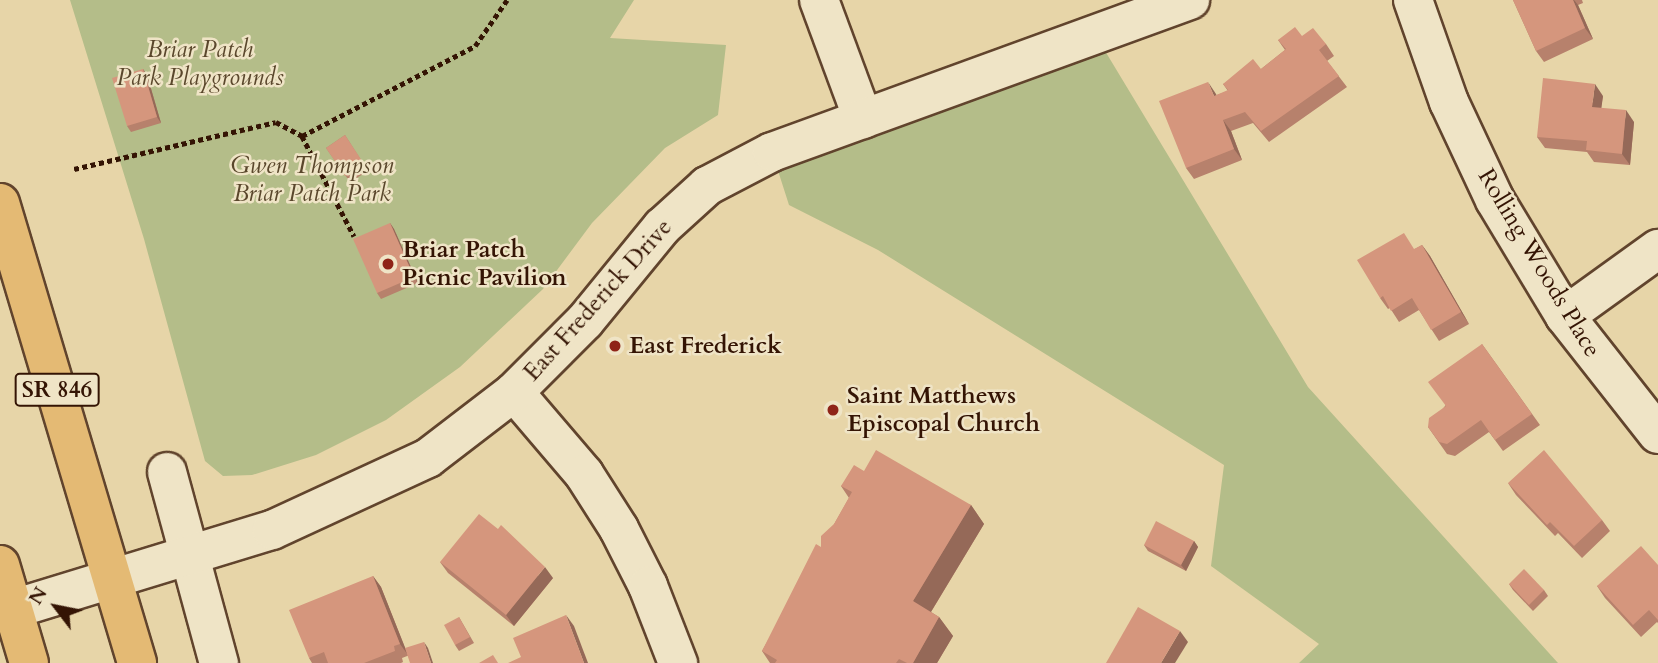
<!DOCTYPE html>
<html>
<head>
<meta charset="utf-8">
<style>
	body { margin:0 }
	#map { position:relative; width:1658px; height:663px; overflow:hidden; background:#e7d5a8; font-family:Cardo,serif }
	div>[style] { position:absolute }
	.green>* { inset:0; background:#b4bd89 }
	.path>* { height:4.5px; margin-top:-2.25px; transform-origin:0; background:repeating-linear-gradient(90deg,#341404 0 5px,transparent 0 8.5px) }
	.roads { filter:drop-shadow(2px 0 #61442d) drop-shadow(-2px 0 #61442d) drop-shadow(0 2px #61442d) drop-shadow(0 -2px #61442d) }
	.minor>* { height:38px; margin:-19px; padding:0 19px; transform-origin:19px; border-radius:19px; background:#efe4c6 }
	.major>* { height:38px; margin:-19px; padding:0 19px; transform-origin:19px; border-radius:19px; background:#e4ba74 }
	.wall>* { inset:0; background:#b7816c }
	.shaded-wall>* { inset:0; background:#956958 }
	.building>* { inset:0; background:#d5967d }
	.dots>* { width:19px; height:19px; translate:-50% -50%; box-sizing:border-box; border:4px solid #efe4c6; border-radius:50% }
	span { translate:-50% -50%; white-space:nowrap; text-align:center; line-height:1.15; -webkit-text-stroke:5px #efe4c6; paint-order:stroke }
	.shield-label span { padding:2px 5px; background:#efe4c6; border:2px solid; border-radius:5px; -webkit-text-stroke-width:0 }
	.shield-label { font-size:23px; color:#341404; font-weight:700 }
	.park-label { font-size:24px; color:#5a472c; font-style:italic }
	.poi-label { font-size:24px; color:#341404; font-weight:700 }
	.left { translate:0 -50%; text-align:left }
	.street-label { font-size:24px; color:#341404 }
	.north { position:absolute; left:21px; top:572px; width:70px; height:70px; -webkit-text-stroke:5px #efe4c6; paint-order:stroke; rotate:302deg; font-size:19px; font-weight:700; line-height:28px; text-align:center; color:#341404 }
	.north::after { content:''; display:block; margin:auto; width:24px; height:32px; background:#341404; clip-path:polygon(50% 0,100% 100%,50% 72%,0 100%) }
</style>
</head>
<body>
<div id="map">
	<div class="green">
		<div style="clip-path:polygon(70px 0,634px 0,610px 38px,726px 45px,718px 115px,665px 148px,592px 223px,543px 289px,460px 367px,386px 420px,316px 455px,252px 475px,223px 476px,205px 461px,144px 239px)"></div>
		<div style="clip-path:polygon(1096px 36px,1308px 387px,1558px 663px,1299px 663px,1319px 644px,1211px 566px,1224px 465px,878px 250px,789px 205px,772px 152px)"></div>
	</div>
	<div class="path">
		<div style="left:302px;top:136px;width:195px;rotate:-27.5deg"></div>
		<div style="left:475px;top:46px;width:56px;rotate:-55.2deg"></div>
		<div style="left:74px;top:169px;width:207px;rotate:-13.1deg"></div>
		<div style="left:276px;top:122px;width:30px;rotate:28deg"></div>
		<div style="left:302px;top:136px;width:113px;rotate:62.5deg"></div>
	</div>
	<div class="roads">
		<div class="minor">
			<div style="left:819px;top:0;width:127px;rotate:69.7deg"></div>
			<div style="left:1413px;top:0;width:108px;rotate:70.6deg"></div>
			<div style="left:1449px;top:102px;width:108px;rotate:64.9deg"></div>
			<div style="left:1495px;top:200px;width:135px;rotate:58.9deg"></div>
			<div style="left:1565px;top:316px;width:150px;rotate:51.8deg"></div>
			<div style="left:1565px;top:316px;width:115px;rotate:-35.8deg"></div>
			<div style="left:514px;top:392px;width:108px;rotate:49.5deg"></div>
			<div style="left:584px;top:474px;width:65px;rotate:57.5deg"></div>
			<div style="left:619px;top:529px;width:64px;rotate:63deg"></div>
			<div style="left:648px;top:586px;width:83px;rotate:68.7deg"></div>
			<div style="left:167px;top:472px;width:198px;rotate:74.8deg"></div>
			<div style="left:13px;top:609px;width:271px;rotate:-17deg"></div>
			<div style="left:272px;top:530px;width:172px;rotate:-24.8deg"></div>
			<div style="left:428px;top:458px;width:108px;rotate:-37.5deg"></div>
			<div style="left:514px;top:392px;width:100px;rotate:-45deg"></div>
			<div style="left:585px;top:321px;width:122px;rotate:-50.7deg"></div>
			<div style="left:662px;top:227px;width:61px;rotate:-42.3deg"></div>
			<div style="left:707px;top:186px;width:73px;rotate:-27.6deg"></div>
			<div style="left:772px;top:152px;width:445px;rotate:-20deg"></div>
		</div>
		<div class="major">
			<div style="left:0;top:203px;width:480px;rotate:73.4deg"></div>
			<div style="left:0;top:565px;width:102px;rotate:73.5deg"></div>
		</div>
	</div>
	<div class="wall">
		<div style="clip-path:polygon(1513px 0,1582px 0,1583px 3px,1578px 5px,1593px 39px,1544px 62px,1536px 51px)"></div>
		<div style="clip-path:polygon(1302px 36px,1326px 44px,1334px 56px,1327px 61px,1347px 87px,1269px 142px,1253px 123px,1231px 131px,1242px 160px,1194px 179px,1186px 168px,1217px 95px,1228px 91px,1223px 84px,1261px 69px,1285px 50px,1278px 40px)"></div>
		<div style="clip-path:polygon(143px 69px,147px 75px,161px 123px,131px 132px,127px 126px)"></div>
		<div style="clip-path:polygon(1603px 96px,1601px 108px,1634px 122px,1630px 165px,1594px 162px,1587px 152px,1545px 148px,1537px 137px)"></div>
		<div style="clip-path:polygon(345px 135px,368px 171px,350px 182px,326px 148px)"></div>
		<div style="clip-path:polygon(390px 223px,394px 229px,418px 283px,381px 299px,377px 293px)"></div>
		<div style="clip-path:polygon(1422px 245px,1430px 256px,1469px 324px,1439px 341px,1419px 310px,1399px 322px,1390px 308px,1388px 309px,1380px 298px,1415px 249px)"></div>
		<div style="clip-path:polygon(1482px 344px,1540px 425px,1503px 451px,1489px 432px,1455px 456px,1447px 454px,1428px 427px,1445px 406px)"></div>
		<div style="clip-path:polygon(864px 471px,971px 505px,984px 524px,931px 612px,939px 617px,953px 636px,937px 663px,770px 663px,762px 651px,849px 498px,841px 486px)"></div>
		<div style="clip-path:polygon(1508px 483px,1602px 520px,1610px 531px,1582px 558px,1558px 533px,1555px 536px,1516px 495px)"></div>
		<div style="clip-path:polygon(1194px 541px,1198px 547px,1186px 571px,1148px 551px,1144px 545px)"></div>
		<div style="clip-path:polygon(440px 562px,553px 578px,514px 626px,448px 573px)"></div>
		<div style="clip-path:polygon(1658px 565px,1658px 623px,1657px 622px,1641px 637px,1605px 598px,1597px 586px)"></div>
		<div style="clip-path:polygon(373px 576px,381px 587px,405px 648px,428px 648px,402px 658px,403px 662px,401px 663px,312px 663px,309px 658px)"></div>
		<div style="clip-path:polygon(1509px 584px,1544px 590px,1548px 596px,1533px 611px,1513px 590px)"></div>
		<div style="clip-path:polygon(459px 617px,474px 643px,459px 651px,455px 645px)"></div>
	</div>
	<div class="shaded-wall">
		<div style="clip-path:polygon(1573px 0,1574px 0,1578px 5px,1593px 39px,1585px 28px)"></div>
		<div style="clip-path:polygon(143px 69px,147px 75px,161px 123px,157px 117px)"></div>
		<div style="clip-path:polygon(1208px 82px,1216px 94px,1222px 107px,1214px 96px)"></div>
		<div style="clip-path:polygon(1595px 84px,1603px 96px,1600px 118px,1592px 107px)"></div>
		<div style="clip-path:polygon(1626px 110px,1634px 122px,1630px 165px,1622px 154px)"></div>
		<div style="clip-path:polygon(1223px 120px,1231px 131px,1242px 160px,1234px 149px)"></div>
		<div style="clip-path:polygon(390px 223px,394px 229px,418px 283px,414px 277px)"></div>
		<div style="clip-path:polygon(1422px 245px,1430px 256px,1469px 324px,1461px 312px)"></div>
		<div style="clip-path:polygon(971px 505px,984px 524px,926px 620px,913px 601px)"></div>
		<div style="clip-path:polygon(1194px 541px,1198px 547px,1186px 571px,1181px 565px)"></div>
		<div style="clip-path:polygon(545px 567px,553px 578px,514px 626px,506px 615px)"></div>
		<div style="clip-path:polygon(373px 576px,381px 587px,408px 655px,400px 644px)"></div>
		<div style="clip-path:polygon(566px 615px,574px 626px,588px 663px,584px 663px)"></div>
		<div style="clip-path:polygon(939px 617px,953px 636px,937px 663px,913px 663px)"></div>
		<div style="clip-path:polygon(1180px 631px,1188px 642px,1175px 663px,1161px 663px)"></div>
		<div style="clip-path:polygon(424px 642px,428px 648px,433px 663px,431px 663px)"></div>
	</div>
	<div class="building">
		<div style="clip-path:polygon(1513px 0,1573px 0,1585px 28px,1536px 51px)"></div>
		<div style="clip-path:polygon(1295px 27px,1302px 36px,1313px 28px,1326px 44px,1319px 50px,1339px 76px,1261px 131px,1245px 112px,1223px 120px,1234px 149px,1186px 168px,1159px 101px,1208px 82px,1214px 96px,1228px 90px,1223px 84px,1253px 59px,1261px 69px,1286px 49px,1278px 40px)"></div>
		<div style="clip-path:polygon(143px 69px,157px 117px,127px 126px,112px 78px)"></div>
		<div style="clip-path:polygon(1543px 78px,1595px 84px,1592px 107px,1626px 110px,1622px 154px,1586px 150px,1587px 141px,1537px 137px)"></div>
		<div style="clip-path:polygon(345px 135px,364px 164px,345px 176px,326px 148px)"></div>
		<div style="clip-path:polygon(390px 223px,414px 277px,377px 293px,353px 239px)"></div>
		<div style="clip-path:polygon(1404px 233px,1414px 249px,1422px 245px,1461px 312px,1431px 330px,1412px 298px,1391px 311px,1383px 296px,1380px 298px,1357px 260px)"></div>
		<div style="clip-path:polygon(1482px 344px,1532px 414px,1495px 440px,1481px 420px,1447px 444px,1439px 442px,1428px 427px,1429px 418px,1446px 406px,1428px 382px)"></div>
		<div style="clip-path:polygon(876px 450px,971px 505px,913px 601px,939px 617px,913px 663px,907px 663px,899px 659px,896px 663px,775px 663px,777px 660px,762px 651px,816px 544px,821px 547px,821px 536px,834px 524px,852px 492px,841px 486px,854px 465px,864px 471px)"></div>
		<div style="clip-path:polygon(1544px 450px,1602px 520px,1574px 546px,1550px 522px,1547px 525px,1508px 483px)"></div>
		<div style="clip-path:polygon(479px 514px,498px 529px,501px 525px,545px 567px,506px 615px,440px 562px)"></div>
		<div style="clip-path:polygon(1156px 521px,1194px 541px,1181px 565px,1144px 545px)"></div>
		<div style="clip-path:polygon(1641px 546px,1658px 565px,1658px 620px,1649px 610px,1633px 625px,1597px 586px)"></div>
		<div style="clip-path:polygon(1524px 569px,1544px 590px,1529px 605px,1509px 584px)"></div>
		<div style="clip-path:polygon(373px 576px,400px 644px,394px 646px,395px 651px,364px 663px,328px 663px,324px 652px,309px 658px,289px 610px)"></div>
		<div style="clip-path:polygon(1138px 607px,1180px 631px,1161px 663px,1106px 663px)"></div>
		<div style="clip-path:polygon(566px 615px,584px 663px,508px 663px,521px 657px,513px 638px)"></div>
		<div style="clip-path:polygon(459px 617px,470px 637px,455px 645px,444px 625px)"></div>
		<div style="clip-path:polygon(424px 642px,431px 663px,410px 663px,405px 648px)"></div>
		<div style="clip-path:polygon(493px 655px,498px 663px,479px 663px)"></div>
	</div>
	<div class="dots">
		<div style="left:388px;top:264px;background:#8f2418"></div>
		<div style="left:615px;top:346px;background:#8f2418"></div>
		<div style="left:833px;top:410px;background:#8f2418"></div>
	</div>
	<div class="shield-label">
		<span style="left:57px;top:390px">SR 846</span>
	</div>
	<div class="park-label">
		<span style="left:200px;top:64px">Briar Patch<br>Park Playgrounds</span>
		<span style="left:312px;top:180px">Gwen Thompson<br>Briar Patch Park</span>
	</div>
	<div class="poi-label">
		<span class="left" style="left:402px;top:264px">Briar Patch<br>Picnic Pavilion</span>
		<span class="left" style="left:629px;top:346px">East Frederick</span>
		<span class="left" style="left:847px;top:410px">Saint Matthews<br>Episcopal Church</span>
	</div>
	<div class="street-label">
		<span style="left:1539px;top:263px;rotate:59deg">Rolling Woods Place</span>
		<span style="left:598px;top:300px;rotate:-48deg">East Frederick Drive</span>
	</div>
	<div class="north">N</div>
</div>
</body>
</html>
